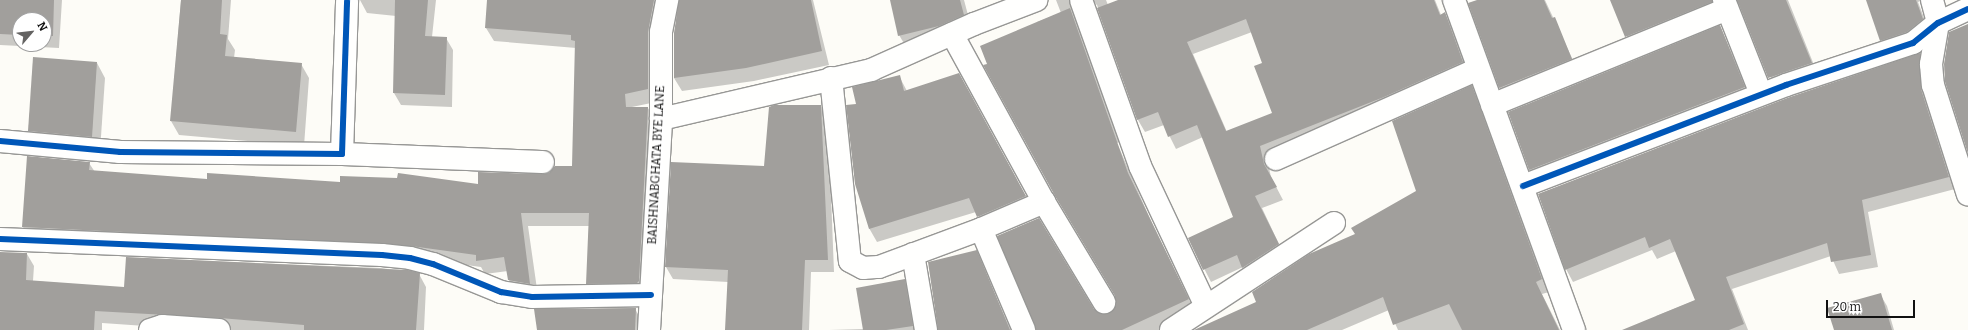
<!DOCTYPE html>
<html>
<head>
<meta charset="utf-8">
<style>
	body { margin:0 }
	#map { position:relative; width:1968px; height:330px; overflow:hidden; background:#fdfcf7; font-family:Bitter,serif }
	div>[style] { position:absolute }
	.shadow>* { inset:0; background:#0003 }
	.building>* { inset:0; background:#a19f9c }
	.roads { filter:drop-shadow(1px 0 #979795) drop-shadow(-1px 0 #979795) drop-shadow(0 1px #979795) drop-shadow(0 -1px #979795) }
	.street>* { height:22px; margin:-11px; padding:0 11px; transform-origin:11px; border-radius:11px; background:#fffffe }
	.cycleway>* { height:6px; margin:-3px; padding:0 3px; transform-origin:3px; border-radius:3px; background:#0057b8 }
	span { translate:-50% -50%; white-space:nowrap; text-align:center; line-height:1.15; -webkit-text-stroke:4px #fff; paint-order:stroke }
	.street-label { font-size:12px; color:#111 }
	.north { position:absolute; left:12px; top:12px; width:40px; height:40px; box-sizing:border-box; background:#fff; border:1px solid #a0a0a0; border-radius:50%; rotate:62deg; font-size:11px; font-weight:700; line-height:16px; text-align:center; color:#111 }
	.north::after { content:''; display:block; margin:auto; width:14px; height:18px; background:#646362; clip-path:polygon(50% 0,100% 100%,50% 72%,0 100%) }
	.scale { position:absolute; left:1826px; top:300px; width:89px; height:18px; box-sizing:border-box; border:2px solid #111; border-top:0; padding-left:5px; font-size:12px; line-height:14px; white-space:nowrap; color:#111; -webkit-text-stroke:3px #fff; paint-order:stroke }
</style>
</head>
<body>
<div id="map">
	<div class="shadow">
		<div style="clip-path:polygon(evenodd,0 0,62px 0,59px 48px,0 45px,0 0,20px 20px,44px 20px,44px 44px,20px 44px,20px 20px)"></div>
		<div style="clip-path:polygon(181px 0,231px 0,228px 39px,235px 50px,234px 58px,301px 64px,309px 78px,304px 146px,179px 135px,171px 121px)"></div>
		<div style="clip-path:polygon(436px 0,432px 37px,446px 38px,453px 50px,452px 107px,401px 105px,394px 93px,396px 16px,367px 13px,360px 0)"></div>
		<div style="clip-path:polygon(488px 0,813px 0,829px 65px,754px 81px,682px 91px,674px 78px,677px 0,656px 102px,632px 107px,648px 108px,656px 121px,646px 294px,595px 297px,587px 283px,589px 226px,528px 226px,538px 296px,517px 294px,509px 280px,508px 271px,485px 274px,481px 267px,391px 255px,31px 240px,23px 227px,28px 157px,89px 163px,95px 172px,208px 181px,341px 183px,479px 185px,543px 175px,573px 167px,576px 48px,494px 41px,486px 28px)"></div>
		<div style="clip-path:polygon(891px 0,964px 0,972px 30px,908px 50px,899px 35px)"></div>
		<div style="clip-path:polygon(1056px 0,1090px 0,1120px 142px,1117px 143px,1164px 251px,1197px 315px,1176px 330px,1037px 330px,1092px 309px,1098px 314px,1110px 314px,1116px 308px,1116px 296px,988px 64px,1038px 24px,1037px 22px,1061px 13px)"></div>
		<div style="clip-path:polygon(evenodd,1091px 0,1106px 0,1108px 5px,1121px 0,1435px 0,1441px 15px,1445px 14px,1452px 26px,1469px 74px,1267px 159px,1271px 177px,1283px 200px,1262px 208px,1285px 257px,1250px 280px,1243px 267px,1211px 282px,1189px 239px,1235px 218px,1203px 137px,1176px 149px,1164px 125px,1145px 132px,1138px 120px,1097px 5px,1091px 0,1252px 32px,1264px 63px,1274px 114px,1227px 132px,1193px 54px,1252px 32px)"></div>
		<div style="clip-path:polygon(1479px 0,1545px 0,1578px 71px,1507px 100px,1500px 88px,1470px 4px)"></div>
		<div style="clip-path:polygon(1611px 0,1732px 0,1633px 49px)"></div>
		<div style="clip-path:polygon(1735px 0,1788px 0,1818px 75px,1776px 90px,1740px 5px)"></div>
		<div style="clip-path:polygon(1867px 0,1923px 0,1918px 2px,1929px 31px,1888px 52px)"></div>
		<div style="clip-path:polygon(1720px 26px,1752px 100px,1538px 183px,1530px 170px,1509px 113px)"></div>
		<div style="clip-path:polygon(1920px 54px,1927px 66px,1955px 189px,1868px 212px,1878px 267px,1839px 274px,1831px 256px,1732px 289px,1748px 330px,1662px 330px,1656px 316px,1696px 300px,1676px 251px,1657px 259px,1652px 250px,1573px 282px,1566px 269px,1539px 194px)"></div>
		<div style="clip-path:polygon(97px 63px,105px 78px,100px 151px,37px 146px,29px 131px)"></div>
		<div style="clip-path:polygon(899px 76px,907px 91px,967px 88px,1033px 210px,986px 230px,976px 212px,877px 242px,869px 228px,857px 105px)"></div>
		<div style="clip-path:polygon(1471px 87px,1478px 99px,1549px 292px,1542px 294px,1560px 330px,1398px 330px,1389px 310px,1342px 330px,1196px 330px,1257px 303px,1418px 192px)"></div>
		<div style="clip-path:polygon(821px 106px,828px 118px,834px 272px,811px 272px,809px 330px,726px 330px,728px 282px,673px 279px,666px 267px,765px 167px)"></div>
		<div style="clip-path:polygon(976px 252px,1011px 330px,939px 330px)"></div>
		<div style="clip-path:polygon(0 253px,27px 254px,34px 266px,33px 281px,125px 288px,127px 258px,381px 268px,419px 274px,426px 287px,424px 330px,203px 330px,102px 323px,102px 330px,0 330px)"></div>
		<div style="clip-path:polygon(904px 280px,911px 293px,918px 330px,829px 330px,864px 329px)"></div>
		<div style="clip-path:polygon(1880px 294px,1887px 306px,1894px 330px,1835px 330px)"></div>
		<div style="clip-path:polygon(635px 309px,642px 321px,642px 330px,538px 330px)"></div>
	</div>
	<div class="building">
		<div style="clip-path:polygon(0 0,54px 0,53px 36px,44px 36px,44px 20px,20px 20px,20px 35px,0 34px)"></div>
		<div style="clip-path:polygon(181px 0,222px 0,220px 34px,227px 35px,225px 56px,302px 63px,296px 132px,170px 121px)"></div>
		<div style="clip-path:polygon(395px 0,428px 0,425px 36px,447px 37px,445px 95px,393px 93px)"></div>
		<div style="clip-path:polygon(487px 0,654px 0,648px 32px,648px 89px,625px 94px,626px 107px,648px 107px,639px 281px,637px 283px,586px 284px,589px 213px,521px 213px,530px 284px,508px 280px,504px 257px,476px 261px,476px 255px,411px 246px,22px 227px,27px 156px,90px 162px,89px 170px,207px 179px,207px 173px,340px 182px,340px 176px,397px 178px,398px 173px,478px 184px,478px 172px,542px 174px,549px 173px,555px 166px,572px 166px,575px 41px,571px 40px,571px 35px,485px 28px)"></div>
		<div style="clip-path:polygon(679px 0,811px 0,822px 51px,746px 68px,674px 78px,674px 33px)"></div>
		<div style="clip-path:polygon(890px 0,960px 0,964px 15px,939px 26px,898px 36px)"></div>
		<div style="clip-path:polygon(evenodd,1118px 0,1434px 0,1440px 15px,1445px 12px,1463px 62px,1384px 97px,1260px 146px,1264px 164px,1277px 187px,1255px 196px,1279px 244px,1242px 268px,1237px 255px,1203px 270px,1188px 238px,1233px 217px,1197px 125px,1168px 137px,1158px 112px,1137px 120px,1097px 8px,1118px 0,1246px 19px,1262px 63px,1254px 66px,1272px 113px,1226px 131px,1187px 42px,1246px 19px)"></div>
		<div style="clip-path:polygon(1477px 0,1544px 0,1552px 18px,1555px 17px,1572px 59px,1499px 88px,1468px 3px)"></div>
		<div style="clip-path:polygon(1610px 0,1712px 0,1712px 2px,1625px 37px)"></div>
		<div style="clip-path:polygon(1737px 0,1786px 0,1812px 63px,1768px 78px)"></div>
		<div style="clip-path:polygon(1866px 0,1916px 0,1923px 19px,1907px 32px,1880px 41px)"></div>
		<div style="clip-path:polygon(1070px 8px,1128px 173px,1189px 299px,1122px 330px,1036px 330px,997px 236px,1039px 218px,1094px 309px,1105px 314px,1115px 308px,1115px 296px,1055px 196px,983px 65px,987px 64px,980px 46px)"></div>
		<div style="clip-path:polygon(1968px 24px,1968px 154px,1945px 82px,1944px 64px,1949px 32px)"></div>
		<div style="clip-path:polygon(1720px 25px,1745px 87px,1529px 170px,1508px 112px)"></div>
		<div style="clip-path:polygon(1920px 53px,1921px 89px,1949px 177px,1862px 200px,1871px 255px,1831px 262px,1827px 243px,1726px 277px,1744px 324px,1729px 330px,1622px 330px,1695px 300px,1670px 239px,1649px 248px,1645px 237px,1565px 270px,1538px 194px,1790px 97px)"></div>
		<div style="clip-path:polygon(33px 57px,97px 62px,92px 137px,28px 131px)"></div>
		<div style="clip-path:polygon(959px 73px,1026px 196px,977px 217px,969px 198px,869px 229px,855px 184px,846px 105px,856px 104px,852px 87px,900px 75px,904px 91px)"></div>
		<div style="clip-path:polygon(1472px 85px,1542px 279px,1536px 282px,1559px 330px,1462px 330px,1449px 304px,1393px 325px,1383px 297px,1307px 330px,1194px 330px,1256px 302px,1252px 292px,1309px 254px,1355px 234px,1351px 228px,1416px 191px,1392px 121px)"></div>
		<div style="clip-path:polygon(774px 105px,821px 105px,828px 260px,805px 260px,802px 330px,725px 330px,728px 270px,665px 267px,671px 162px,764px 166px,769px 107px)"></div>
		<div style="clip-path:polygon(977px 250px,1010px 330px,938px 330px,928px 262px)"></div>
		<div style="clip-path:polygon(0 252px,27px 253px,26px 280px,124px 287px,126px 257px,408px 270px,420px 273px,416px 330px,304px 330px,304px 325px,220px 318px,95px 311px,94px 330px,0 330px)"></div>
		<div style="clip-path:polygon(905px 279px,913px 326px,886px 330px,863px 330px,856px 288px)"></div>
		<div style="clip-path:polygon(1881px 293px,1892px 330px,1834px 330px,1827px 308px)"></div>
		<div style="clip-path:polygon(636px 308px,635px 330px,537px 330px,534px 309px)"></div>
	</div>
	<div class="roads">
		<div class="street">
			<div style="left:1081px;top:0;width:176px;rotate:70.4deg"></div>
			<div style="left:1140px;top:166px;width:155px;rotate:64.8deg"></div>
			<div style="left:1454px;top:0;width:351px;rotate:70deg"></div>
			<div style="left:1724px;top:0;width:101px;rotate:68.5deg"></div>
			<div style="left:1932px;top:0;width:24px;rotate:75deg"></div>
			<div style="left:1938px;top:23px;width:42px;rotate:99.7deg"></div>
			<div style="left:1931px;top:64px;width:21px;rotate:85deg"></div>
			<div style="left:1933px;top:85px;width:115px;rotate:72.3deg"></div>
			<div style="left:952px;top:34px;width:192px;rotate:61.3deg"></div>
			<div style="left:1044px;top:202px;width:117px;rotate:59deg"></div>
			<div style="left:831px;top:78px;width:184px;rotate:84.1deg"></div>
			<div style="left:850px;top:261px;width:15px;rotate:28deg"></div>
			<div style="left:863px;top:268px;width:16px;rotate:-4deg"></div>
			<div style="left:879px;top:267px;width:109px;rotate:-20.4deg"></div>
			<div style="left:981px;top:229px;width:69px;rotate:-23.2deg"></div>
			<div style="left:1492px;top:105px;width:254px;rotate:-22.2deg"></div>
			<div style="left:661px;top:119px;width:216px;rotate:-13.1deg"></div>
			<div style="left:871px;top:70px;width:113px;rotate:-24.1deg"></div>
			<div style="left:974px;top:24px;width:67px;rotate:-20.9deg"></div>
			<div style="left:0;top:141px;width:121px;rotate:5.2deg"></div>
			<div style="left:120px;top:152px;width:222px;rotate:0.5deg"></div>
			<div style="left:342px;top:154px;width:153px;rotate:-88.1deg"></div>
			<div style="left:342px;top:154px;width:201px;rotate:2.3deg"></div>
			<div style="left:1276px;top:159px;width:221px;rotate:-24deg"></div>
			<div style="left:1523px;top:186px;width:282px;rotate:-21deg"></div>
			<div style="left:1786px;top:85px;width:134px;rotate:-18.3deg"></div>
			<div style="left:1913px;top:43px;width:32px;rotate:-39deg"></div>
			<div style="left:1938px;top:23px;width:33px;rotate:-25deg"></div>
			<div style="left:981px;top:229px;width:110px;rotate:66.9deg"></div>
			<div style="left:0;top:239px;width:382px;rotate:2.4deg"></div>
			<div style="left:382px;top:255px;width:28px;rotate:6deg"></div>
			<div style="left:410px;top:258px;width:24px;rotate:15deg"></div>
			<div style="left:433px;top:264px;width:74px;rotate:22.4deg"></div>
			<div style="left:501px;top:292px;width:31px;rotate:9deg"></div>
			<div style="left:532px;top:297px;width:119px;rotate:-1deg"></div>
			<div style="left:913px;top:254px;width:77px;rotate:80.3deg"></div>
			<div style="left:150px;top:330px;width:13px;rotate:-18deg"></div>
			<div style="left:162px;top:326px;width:57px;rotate:4deg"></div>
			<div style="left:649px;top:330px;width:211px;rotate:-86.7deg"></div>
			<div style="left:661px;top:119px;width:87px;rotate:-90deg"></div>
			<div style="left:661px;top:32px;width:33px;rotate:-79deg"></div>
			<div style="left:1171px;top:330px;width:195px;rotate:-33.3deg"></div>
		</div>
	</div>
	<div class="cycleway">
		<div style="left:0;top:141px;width:121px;rotate:5.2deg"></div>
		<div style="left:120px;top:152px;width:222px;rotate:0.5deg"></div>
		<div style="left:342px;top:154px;width:153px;rotate:-88.1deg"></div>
		<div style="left:1523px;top:186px;width:282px;rotate:-21deg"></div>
		<div style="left:1786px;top:85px;width:134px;rotate:-18.3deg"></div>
		<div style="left:1913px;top:43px;width:32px;rotate:-39deg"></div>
		<div style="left:1938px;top:23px;width:33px;rotate:-25deg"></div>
		<div style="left:0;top:239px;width:382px;rotate:2.4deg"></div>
		<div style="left:382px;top:255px;width:28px;rotate:6deg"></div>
		<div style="left:410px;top:258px;width:24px;rotate:15deg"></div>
		<div style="left:433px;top:264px;width:74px;rotate:22.4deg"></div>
		<div style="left:501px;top:292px;width:31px;rotate:9deg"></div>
		<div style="left:532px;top:297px;width:119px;rotate:-1deg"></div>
	</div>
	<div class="street-label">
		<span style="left:657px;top:165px;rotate:-87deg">BAISHNABGHATA BYE LANE</span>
	</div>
	<div class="north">N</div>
	<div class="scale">20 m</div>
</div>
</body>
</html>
